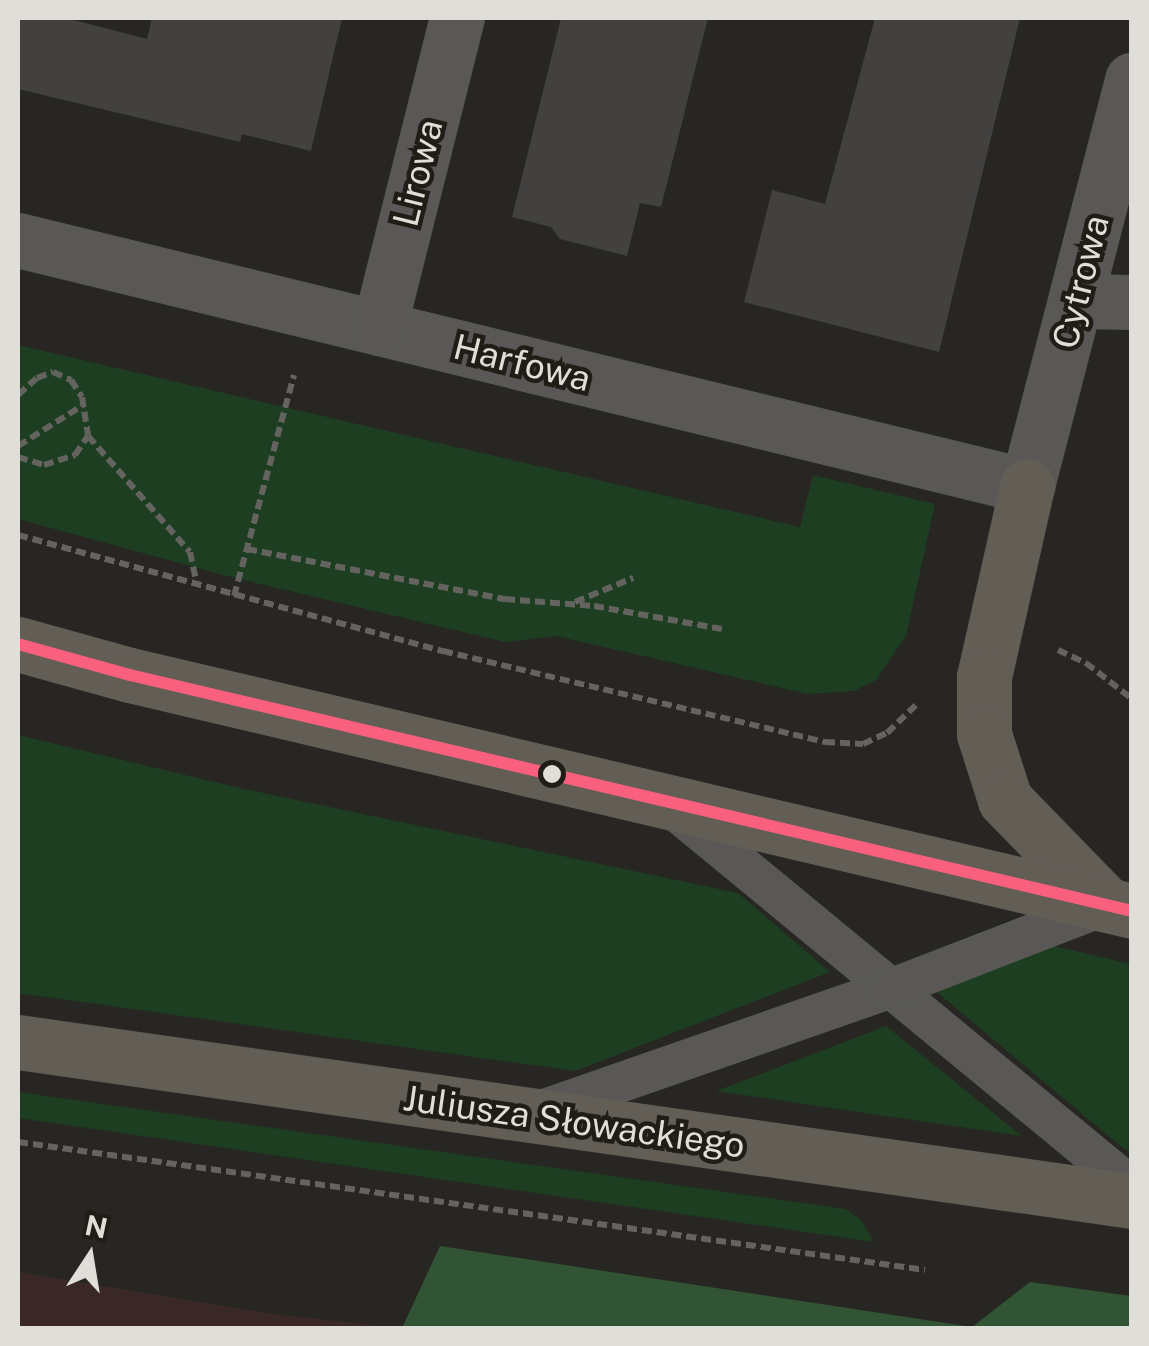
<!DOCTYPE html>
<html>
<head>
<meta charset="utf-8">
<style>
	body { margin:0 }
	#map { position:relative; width:1149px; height:1346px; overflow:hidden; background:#272622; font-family:"Public Sans",sans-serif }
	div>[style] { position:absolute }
	.commercial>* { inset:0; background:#392826 }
	.green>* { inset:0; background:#1d3e21 }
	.forest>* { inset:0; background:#315534 }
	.building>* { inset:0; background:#424140 }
	.path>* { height:6px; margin-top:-3px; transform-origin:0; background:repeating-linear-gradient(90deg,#646360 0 10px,transparent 0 15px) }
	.lane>* { height:40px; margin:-20px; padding:0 20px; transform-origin:20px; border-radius:20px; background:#595856 }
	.street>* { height:55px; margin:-27.5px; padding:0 27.5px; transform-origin:27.5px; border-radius:27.5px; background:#595856 }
	.primary>* { height:55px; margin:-27.5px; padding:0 27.5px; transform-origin:27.5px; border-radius:27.5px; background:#625d55 }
	.bus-1>* { height:12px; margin:-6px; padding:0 6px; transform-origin:6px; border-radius:6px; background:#f8607d }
	.dots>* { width:28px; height:28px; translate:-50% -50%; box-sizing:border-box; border:5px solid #201d17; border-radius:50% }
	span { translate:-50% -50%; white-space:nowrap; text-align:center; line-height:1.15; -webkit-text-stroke:9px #201d17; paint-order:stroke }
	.street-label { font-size:35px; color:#e0ded9 }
	.frame { position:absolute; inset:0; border:20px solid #e0ded9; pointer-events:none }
	.north { position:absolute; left:40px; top:1206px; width:100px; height:100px; -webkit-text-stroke:8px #201d17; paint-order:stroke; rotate:12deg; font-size:28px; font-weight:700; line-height:40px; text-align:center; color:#e0ded9 }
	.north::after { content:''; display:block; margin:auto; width:35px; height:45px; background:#e0ded9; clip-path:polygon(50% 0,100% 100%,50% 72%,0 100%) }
</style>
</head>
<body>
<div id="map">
	<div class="commercial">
		<div style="clip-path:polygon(18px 1272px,273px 1314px,402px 1328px,18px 1328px)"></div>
	</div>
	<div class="green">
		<div style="clip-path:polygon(18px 345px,800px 527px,813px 475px,935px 504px,906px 636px,876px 680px,854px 691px,808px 694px,556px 636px,505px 642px,227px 576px,18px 519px)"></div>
		<div style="clip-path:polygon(18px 735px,244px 789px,738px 893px,830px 972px,575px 1071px,18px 993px)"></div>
		<div style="clip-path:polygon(1054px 946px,1131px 964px,1131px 1151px,1124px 1149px,933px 989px)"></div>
		<div style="clip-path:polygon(886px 1026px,1022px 1136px,716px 1091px)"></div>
		<div style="clip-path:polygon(18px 1092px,846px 1209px,861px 1220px,874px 1242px,18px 1118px)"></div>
	</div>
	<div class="forest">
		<div style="clip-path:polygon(440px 1246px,972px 1327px,1030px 1282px,1131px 1296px,1131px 1328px,402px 1328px)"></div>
	</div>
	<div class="building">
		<div style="clip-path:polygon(18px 18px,66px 18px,147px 39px,152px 18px,342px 18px,311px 151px,242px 134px,240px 142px,18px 89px)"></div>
		<div style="clip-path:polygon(561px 18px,708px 18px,661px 207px,640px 203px,627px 256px,560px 239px,551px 227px,512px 217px)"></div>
		<div style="clip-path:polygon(875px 18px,1020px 18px,939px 352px,744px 302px,772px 190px,825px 204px)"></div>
	</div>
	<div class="path">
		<div style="left:18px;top:395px;width:25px;rotate:-42deg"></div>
		<div style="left:37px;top:378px;width:17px;rotate:-21deg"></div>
		<div style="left:53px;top:372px;width:20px;rotate:24deg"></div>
		<div style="left:71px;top:380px;width:20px;rotate:57deg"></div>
		<div style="left:82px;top:397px;width:39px;rotate:81deg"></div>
		<div style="left:88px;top:436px;width:154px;rotate:48.7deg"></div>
		<div style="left:190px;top:552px;width:34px;rotate:78deg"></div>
		<div style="left:18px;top:446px;width:77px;rotate:-32.2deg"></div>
		<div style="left:18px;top:457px;width:27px;rotate:17deg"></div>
		<div style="left:44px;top:465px;width:33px;rotate:-18deg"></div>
		<div style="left:75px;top:455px;width:23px;rotate:-56deg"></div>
		<div style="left:18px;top:535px;width:441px;rotate:15.3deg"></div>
		<div style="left:443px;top:651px;width:393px;rotate:13.4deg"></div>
		<div style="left:825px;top:742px;width:38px;rotate:3deg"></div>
		<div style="left:863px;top:744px;width:26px;rotate:-25deg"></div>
		<div style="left:887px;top:733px;width:40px;rotate:-44deg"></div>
		<div style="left:247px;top:549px;width:263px;rotate:11deg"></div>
		<div style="left:505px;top:599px;width:89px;rotate:4.5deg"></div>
		<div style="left:594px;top:606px;width:130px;rotate:10.2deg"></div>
		<div style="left:234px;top:596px;width:229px;rotate:-74.8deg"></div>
		<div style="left:575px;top:602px;width:63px;rotate:-22.5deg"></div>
		<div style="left:1058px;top:650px;width:31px;rotate:25deg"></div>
		<div style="left:1086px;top:663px;width:58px;rotate:38deg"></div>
		<div style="left:18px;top:1142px;width:916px;rotate:8.03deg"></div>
	</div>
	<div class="lane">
		<div style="left:671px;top:807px;width:597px;rotate:39.5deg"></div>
		<div style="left:536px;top:1112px;width:375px;rotate:-19.2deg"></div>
		<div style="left:890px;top:989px;width:233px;rotate:-21.2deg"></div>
	</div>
	<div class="street">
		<div style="left:18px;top:240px;width:1039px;rotate:13.7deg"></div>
		<div style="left:1027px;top:486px;width:420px;rotate:-75.5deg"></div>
		<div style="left:1077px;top:301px;width:55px;rotate:1deg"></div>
		<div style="left:379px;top:328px;width:320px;rotate:-75.9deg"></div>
	</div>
	<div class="primary">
		<div style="left:1027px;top:486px;width:196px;rotate:102.7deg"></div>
		<div style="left:984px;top:677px;width:57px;rotate:90deg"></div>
		<div style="left:984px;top:734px;width:69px;rotate:72.3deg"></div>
		<div style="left:1005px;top:800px;width:146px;rotate:45.8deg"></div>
		<div style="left:18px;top:644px;width:116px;rotate:15.5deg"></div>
		<div style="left:130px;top:675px;width:1029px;rotate:13.25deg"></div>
		<div style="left:18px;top:1042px;width:1125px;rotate:8.12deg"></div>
	</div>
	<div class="bus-1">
		<div style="left:18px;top:644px;width:116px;rotate:15.5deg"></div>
		<div style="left:130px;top:675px;width:1029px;rotate:13.25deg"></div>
	</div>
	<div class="dots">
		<div style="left:552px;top:774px;background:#e0ded9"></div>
	</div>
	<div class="street-label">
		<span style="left:418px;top:173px;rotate:-76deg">Lirowa</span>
		<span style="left:1081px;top:282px;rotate:-76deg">Cytrowa</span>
		<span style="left:522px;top:363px;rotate:14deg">Harfowa</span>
		<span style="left:574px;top:1122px;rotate:8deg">Juliusza Słowackiego</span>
	</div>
	<div class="frame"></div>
	<div class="north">N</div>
</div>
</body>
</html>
